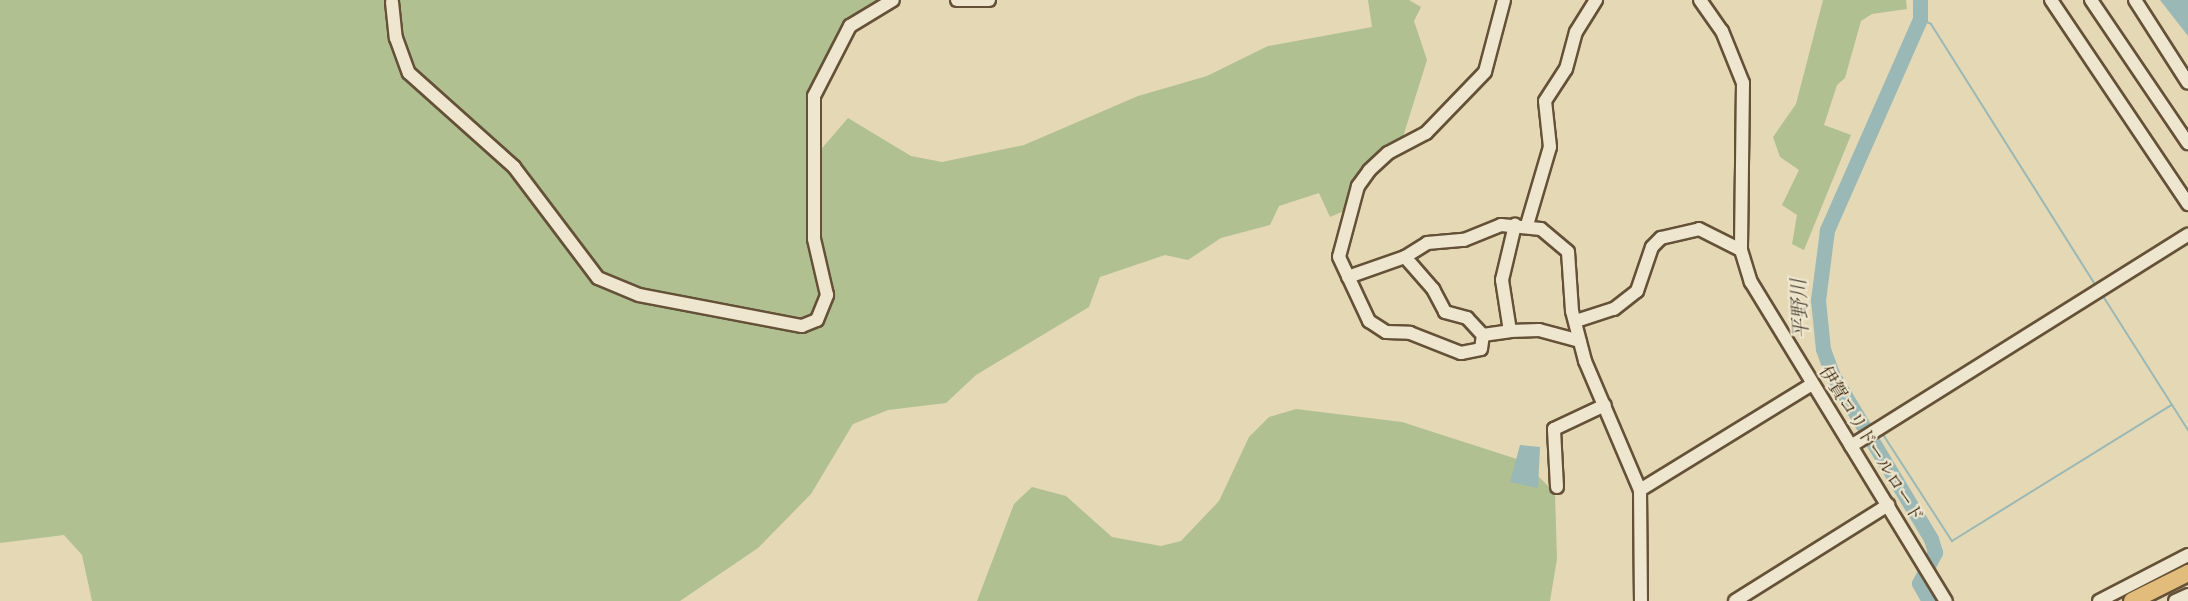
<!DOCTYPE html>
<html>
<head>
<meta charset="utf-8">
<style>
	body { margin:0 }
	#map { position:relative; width:2188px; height:601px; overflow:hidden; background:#e5d8b4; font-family:Alegreya,"Noto Serif JP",serif }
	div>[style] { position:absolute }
	.green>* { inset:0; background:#b0c091 }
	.water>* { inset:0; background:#99b8b6 }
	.stream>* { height:2px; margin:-1px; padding:0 1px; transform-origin:1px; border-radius:1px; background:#99b8b6 }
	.river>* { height:15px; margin:-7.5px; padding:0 7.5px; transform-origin:7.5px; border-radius:7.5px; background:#99b8b6 }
	.roads { filter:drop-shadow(2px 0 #645137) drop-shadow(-2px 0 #645137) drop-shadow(0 2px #645137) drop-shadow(0 -2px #645137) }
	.minor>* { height:12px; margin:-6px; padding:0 6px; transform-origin:6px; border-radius:6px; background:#eee6ce }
	.highway>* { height:16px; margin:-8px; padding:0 8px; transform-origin:8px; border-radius:8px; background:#e2bc7a }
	span { translate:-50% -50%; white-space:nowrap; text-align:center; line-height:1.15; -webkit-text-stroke:4.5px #eee6ce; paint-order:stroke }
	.street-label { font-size:18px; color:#39240d }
	.water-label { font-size:20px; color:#514937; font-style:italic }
</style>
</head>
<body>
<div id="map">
	<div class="green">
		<div style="clip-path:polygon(0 0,879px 0,848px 21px,811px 90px,807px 154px,817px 154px,848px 118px,911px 156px,942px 162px,1024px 145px,1138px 96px,1207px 76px,1268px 46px,1372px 27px,1368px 0,1409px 0,1421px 7px,1414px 21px,1427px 60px,1402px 140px,1386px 151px,1351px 208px,1330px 217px,1319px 193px,1279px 206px,1270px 225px,1221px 238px,1188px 260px,1165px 255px,1100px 277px,1089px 307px,976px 375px,946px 403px,888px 410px,853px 424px,811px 494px,758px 548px,680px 601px,92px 601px,82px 555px,64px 535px,0 543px)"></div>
		<div style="clip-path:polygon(1823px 0,1906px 0,1907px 9px,1872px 14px,1861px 21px,1845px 78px,1837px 85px,1824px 125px,1851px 135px,1804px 250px,1792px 244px,1797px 215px,1782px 205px,1799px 170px,1780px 157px,1773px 137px,1796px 104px)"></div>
		<div style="clip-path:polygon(1296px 409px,1402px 422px,1523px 461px,1555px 493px,1557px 559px,1550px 601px,977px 601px,1014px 504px,1032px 487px,1066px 496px,1112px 537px,1161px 546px,1181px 541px,1219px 501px,1249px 437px,1269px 417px)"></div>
	</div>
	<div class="water">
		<div style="clip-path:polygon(2160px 0,2188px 0,2188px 36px)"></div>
		<div style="clip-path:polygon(1520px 445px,1540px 447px,1538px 488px,1510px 482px)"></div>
	</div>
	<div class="stream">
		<div style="left:1920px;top:19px;width:12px;rotate:24deg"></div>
		<div style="left:1931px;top:24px;width:310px;rotate:57.8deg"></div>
		<div style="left:2101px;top:293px;width:162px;rotate:57.6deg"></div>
		<div style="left:1882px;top:433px;width:129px;rotate:57.1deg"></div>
		<div style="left:1952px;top:541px;width:258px;rotate:-31.8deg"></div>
	</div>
	<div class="river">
		<div style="left:1920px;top:0;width:19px;rotate:90deg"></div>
		<div style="left:1920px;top:19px;width:231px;rotate:113.8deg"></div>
		<div style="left:1827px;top:230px;width:71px;rotate:97.3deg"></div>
		<div style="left:1818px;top:300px;width:49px;rotate:84.2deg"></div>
		<div style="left:1823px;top:349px;width:27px;rotate:70deg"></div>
		<div style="left:1832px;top:374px;width:192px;rotate:59deg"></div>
		<div style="left:1931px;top:539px;width:14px;rotate:73deg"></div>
		<div style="left:1935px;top:552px;width:35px;rotate:117deg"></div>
		<div style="left:1919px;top:583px;width:21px;rotate:61deg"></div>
	</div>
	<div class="roads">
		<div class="minor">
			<div style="left:957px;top:0;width:32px"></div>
			<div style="left:1504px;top:0;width:74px;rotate:104.8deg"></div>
			<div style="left:1485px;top:72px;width:85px;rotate:134deg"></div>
			<div style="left:1426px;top:133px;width:43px;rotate:152.2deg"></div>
			<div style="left:1388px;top:153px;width:26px;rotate:137deg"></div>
			<div style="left:1369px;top:171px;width:19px;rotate:126deg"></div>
			<div style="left:1358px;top:186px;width:73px;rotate:105deg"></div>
			<div style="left:1339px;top:257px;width:71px;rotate:64.9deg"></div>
			<div style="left:1369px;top:321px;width:20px;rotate:33deg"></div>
			<div style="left:1386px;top:332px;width:24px;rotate:2deg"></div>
			<div style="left:1410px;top:333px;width:55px;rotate:21.4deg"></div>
			<div style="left:1461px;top:353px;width:20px;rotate:-11deg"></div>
			<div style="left:1481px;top:349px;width:14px;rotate:-82deg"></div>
			<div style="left:1483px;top:335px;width:27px;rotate:-8deg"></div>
			<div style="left:1510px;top:331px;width:29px;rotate:-2deg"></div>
			<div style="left:1539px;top:330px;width:42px;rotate:15deg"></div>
			<div style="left:1700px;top:0;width:38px;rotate:55deg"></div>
			<div style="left:1722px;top:31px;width:56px;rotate:68deg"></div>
			<div style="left:1743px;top:83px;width:167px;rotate:90.7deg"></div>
			<div style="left:1741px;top:250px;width:34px;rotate:73deg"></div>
			<div style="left:1751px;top:282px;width:374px;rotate:58.6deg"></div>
			<div style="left:2051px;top:0;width:246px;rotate:56.1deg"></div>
			<div style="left:2091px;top:0;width:173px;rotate:55.9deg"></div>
			<div style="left:2135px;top:0;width:98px;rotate:57.4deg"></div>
			<div style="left:392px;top:2px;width:36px;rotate:84deg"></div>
			<div style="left:396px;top:38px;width:37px;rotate:70deg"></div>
			<div style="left:409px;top:73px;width:141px;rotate:41.8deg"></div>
			<div style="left:514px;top:167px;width:139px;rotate:52.9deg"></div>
			<div style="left:598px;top:278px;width:44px;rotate:22.5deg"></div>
			<div style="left:639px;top:295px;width:166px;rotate:10.8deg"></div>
			<div style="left:802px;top:326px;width:16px;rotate:-22deg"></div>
			<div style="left:817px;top:320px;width:27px;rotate:-68deg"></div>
			<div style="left:827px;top:295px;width:57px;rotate:-103.1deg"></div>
			<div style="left:814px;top:239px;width:143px;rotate:-90deg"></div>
			<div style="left:814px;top:96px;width:79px;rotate:-62.8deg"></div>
			<div style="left:850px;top:26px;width:50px;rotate:-31.2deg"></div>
			<div style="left:1527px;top:225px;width:81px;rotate:-73.6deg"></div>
			<div style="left:1550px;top:147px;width:46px;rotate:-96.2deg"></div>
			<div style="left:1545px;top:101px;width:38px;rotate:-57deg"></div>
			<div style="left:1566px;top:69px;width:38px;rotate:-75deg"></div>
			<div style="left:1576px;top:32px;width:38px;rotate:-58deg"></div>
			<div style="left:1405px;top:257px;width:43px;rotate:48.8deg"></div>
			<div style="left:1433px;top:289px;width:26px;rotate:62deg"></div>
			<div style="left:1445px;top:312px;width:23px;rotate:15deg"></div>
			<div style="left:1467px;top:318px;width:23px;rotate:47deg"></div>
			<div style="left:1348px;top:277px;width:60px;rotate:-19.3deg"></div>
			<div style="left:1405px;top:257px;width:26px;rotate:-32deg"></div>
			<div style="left:1427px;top:243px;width:37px;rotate:-5deg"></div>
			<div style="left:1464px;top:240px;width:40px;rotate:-22deg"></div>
			<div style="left:1501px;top:225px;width:40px;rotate:5.7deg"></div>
			<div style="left:1541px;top:229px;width:35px;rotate:40deg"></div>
			<div style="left:1568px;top:252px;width:59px;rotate:86.1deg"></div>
			<div style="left:1572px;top:311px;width:52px;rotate:75.4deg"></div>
			<div style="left:1585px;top:361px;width:140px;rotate:66.9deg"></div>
			<div style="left:1640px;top:490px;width:111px;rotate:89.5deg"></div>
			<div style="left:1576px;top:321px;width:40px;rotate:-18deg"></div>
			<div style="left:1614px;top:309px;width:29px;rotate:-38deg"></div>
			<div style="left:1637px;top:291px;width:46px;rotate:-71.2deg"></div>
			<div style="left:1652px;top:247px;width:13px;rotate:-45deg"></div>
			<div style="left:1661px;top:238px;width:39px;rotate:-13deg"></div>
			<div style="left:1699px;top:229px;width:47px;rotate:26.6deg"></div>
			<div style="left:1510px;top:331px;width:52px;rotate:-98.9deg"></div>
			<div style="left:1502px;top:280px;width:57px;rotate:-76.7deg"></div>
			<div style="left:1851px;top:446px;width:398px;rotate:-32.1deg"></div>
			<div style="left:1557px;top:487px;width:58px;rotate:-93deg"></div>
			<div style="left:1554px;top:429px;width:56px;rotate:-25.2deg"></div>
			<div style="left:1640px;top:490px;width:202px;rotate:-31.6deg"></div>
			<div style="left:1735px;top:601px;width:181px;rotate:-32.1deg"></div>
			<div style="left:2099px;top:601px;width:100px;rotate:-27.3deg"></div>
			<div style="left:2175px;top:601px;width:14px;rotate:-25deg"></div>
		</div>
		<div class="highway">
			<div style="left:2132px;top:601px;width:63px;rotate:-26.6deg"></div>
		</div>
	</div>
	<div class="street-label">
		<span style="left:1871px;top:444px;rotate:58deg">伊賀コリドールロード</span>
	</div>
	<div class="water-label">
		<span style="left:1800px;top:309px;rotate:-93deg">平野川</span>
	</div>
</div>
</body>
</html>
